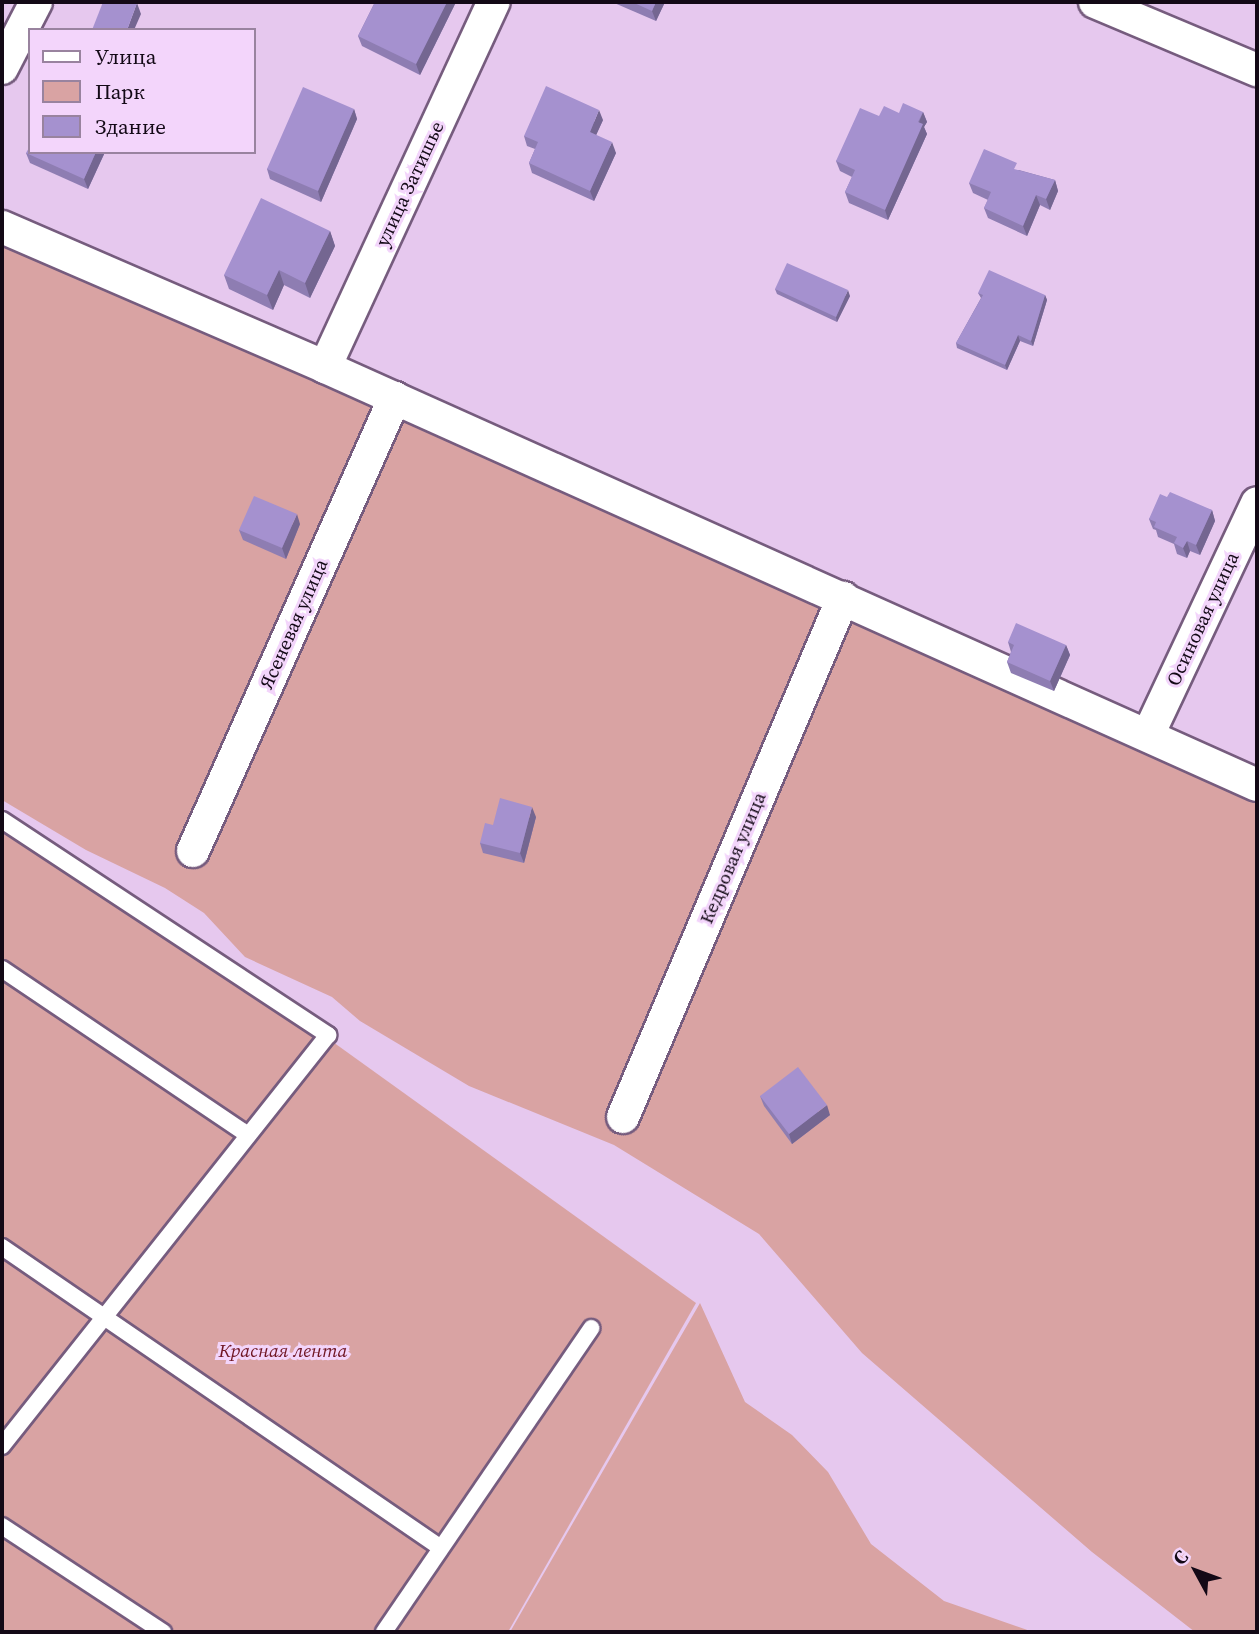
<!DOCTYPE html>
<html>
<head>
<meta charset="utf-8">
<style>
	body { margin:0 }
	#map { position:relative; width:1259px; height:1634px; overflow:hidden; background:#e6c8ee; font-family:"Source Serif 4",serif }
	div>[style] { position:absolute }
	.green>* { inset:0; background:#d9a3a3 }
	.roads { filter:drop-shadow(2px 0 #765c7e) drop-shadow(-2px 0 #765c7e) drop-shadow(0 2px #765c7e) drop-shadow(0 -2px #765c7e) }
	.service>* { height:16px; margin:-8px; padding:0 8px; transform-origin:8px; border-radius:8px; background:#fff }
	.minor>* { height:32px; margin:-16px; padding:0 16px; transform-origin:16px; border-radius:16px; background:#fff }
	.wall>* { inset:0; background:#8e7db2 }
	.shaded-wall>* { inset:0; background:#746691 }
	.building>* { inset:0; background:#a591cf }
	span { translate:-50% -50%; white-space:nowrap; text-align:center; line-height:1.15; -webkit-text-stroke:6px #f3d5fb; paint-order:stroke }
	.street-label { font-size:19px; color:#130916 }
	.park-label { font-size:19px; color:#6f1522; font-style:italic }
	.frame { position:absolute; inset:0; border:4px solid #130916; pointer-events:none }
	.legend { position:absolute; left:28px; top:28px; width:228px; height:126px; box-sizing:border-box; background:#f3d5fb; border:2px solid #99839f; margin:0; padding:9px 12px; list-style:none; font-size:21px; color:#130916 }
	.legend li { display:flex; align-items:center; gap:14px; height:35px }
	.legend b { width:35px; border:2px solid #99839f }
	.north { position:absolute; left:1161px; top:1536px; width:70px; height:70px; -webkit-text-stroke:5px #f3d5fb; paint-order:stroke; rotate:311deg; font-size:19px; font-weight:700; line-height:28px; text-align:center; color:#130916 }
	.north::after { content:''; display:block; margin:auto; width:24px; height:32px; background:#130916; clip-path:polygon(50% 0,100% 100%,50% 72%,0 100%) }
</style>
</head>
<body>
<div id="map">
	<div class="green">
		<div style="clip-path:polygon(2px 241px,433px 426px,1257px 801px,1257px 1632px,1195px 1632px,1092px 1552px,862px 1353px,759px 1234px,614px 1145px,469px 1086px,360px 1021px,332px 997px,245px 957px,204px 913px,165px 888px,86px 850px,2px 800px)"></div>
		<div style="clip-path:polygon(2px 824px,326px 1037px,696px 1303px,508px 1632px,2px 1632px)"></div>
		<div style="clip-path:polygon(700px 1303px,745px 1402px,792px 1435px,828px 1472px,871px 1544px,944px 1601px,1033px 1632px,510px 1632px)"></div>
	</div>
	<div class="roads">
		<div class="service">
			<div style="left:2px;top:820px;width:391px;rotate:33.4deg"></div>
			<div style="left:328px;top:1035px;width:525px;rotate:128.42deg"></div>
			<div style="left:2px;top:969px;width:297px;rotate:34deg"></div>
			<div style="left:2px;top:1247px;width:529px;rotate:34.44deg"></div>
			<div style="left:2px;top:1526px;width:193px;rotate:33.4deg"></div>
			<div style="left:384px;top:1632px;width:368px;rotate:-55.7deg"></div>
		</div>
		<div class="minor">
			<div style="left:1095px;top:2px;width:176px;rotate:22.8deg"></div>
			<div style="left:2px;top:68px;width:74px;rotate:-62.7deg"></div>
			<div style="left:2px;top:227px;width:352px;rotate:23.4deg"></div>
			<div style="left:325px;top:367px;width:1021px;rotate:24.16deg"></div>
			<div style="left:325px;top:367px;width:402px;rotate:-65.2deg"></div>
			<div style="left:1148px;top:735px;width:256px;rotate:-64.8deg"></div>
			<div style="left:193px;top:851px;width:496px;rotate:-66deg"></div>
			<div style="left:623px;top:1117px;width:564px;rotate:-67.03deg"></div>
		</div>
	</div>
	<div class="wall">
		<div style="clip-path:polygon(375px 2px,456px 2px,420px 75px,362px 46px,358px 36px)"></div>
		<div style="clip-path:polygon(612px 2px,665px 2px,656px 21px)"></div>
		<div style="clip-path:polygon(354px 109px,357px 119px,321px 202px,270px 179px,267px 169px)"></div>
		<div style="clip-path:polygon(923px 112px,927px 122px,924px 127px,927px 134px,888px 220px,849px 203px,845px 192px,852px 177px,840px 171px,836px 161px,879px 116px)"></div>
		<div style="clip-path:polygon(603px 120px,596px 135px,616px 153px,594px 201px,532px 173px,529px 163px,535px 149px,527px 146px,524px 136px)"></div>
		<div style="clip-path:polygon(105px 152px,88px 189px,30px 163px,26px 153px)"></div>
		<div style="clip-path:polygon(1019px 170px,1055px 180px,1058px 191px,1050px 210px,1040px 205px,1027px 236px,988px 218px,984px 208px,988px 200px,973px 193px,969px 183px)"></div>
		<div style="clip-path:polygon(330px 231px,335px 246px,310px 298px,284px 285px,273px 310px,229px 289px,224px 275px)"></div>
		<div style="clip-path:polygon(775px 289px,850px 296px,837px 322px,777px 294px)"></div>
		<div style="clip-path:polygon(978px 293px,1045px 295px,1047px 300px,1033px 346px,1020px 341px,1007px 370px,957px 348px,956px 343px,981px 298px)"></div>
		<div style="clip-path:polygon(1167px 497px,1212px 510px,1215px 521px,1200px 555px,1190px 551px,1187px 558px,1177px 554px,1174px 544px,1158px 537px,1156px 530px,1153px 529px,1149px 519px)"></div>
		<div style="clip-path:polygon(300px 524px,286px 559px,243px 540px,239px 530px)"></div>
		<div style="clip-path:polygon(1008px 642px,1066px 645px,1070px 655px,1054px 691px,1011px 673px,1007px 662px,1011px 652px)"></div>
		<div style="clip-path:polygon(536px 817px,524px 863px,483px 853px,480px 843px,493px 825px)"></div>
		<div style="clip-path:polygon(760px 1096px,830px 1115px,792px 1144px,764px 1106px)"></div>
	</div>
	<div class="shaded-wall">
		<div style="clip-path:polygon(447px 2px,456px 2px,420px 75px,416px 64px)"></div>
		<div style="clip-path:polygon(656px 2px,665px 2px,656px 21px,652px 11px)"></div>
		<div style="clip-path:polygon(137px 3px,141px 14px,134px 30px,127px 30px)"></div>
		<div style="clip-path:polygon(354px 109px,357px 119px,321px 202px,318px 191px)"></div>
		<div style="clip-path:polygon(599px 110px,603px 120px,593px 142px,590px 132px)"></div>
		<div style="clip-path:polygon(923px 112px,927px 122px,924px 127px,927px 134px,888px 220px,885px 210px)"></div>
		<div style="clip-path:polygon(612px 142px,616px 153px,594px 201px,590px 191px)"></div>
		<div style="clip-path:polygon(96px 152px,105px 152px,88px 189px,84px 179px)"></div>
		<div style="clip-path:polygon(1055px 180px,1058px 191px,1050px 210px,1046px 199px)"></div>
		<div style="clip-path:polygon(1036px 195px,1040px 205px,1027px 236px,1023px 226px)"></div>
		<div style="clip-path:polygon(330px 231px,335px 246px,310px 298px,305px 283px)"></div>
		<div style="clip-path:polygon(279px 270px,284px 285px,273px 310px,267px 295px)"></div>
		<div style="clip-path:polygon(848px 290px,850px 296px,837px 322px,836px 317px)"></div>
		<div style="clip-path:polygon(1045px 295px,1047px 300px,1033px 346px,1031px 341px)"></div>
		<div style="clip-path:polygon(1018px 335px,1020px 341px,1007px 370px,1005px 365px)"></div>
		<div style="clip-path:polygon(1212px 510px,1215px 521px,1200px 555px,1196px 545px)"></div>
		<div style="clip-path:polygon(297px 514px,300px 524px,286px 559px,282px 548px)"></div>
		<div style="clip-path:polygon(1187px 541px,1190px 551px,1187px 558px,1183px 548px)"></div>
		<div style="clip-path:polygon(1066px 645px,1070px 655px,1054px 691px,1050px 681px)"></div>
		<div style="clip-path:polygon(532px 807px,536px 817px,524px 863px,520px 853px)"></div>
		<div style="clip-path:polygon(827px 1105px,830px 1115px,792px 1144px,789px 1134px)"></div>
	</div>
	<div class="building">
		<div style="clip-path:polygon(103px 2px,133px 2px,137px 3px,127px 30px,92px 30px)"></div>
		<div style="clip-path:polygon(375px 2px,447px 2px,416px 64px,358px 36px)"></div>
		<div style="clip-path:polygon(632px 2px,656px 2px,652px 11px)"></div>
		<div style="clip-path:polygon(546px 86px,599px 110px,590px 132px,612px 142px,590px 191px,529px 163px,538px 142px,524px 136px)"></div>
		<div style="clip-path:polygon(303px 87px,354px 109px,318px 191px,267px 169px)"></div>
		<div style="clip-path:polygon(903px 103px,923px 112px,918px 122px,923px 124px,885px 210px,845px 192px,855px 170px,836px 161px,860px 108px,879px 116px,884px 106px,899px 113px)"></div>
		<div style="clip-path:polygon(30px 146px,30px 152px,96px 152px,84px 179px,26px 153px)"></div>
		<div style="clip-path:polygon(984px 149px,1017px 163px,1014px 169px,1055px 180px,1046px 199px,1036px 195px,1023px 226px,984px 208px,991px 192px,969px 183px)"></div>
		<div style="clip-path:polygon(261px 198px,330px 231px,305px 283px,279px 270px,267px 295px,224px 275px)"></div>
		<div style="clip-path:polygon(787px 263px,848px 290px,836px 317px,775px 289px)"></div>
		<div style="clip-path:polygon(989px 270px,1045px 295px,1031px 341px,1018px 335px,1005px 365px,956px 343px,983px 295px,978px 293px)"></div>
		<div style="clip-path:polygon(1170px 492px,1212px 510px,1196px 545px,1187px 541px,1183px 548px,1174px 543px,1177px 537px,1154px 527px,1156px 522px,1149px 519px,1160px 494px,1167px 497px)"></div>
		<div style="clip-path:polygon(254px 496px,297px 514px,282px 548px,239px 530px)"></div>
		<div style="clip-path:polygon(1016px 623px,1066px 645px,1050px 681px,1007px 662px,1014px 645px,1008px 642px)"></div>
		<div style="clip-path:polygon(500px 798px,532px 807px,520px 853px,480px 843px,485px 823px,493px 825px)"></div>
		<div style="clip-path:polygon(798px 1067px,827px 1105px,789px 1134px,760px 1096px)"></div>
	</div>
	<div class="street-label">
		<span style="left:410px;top:184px;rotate:-65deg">улица Затишье</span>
		<span style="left:1203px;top:619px;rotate:-65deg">Осиновая улица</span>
		<span style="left:294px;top:624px;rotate:-66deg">Ясеневая улица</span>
		<span style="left:733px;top:858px;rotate:-67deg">Кедровая улица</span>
	</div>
	<div class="park-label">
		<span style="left:283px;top:1351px">Красная лента</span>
	</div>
	<div class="frame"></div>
	<ul class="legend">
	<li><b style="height:9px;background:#fff"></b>Улица</li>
	<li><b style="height:19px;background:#d9a3a3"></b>Парк</li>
	<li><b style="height:19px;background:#a591cf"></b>Здание</li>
	</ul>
	<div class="north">С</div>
</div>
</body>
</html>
